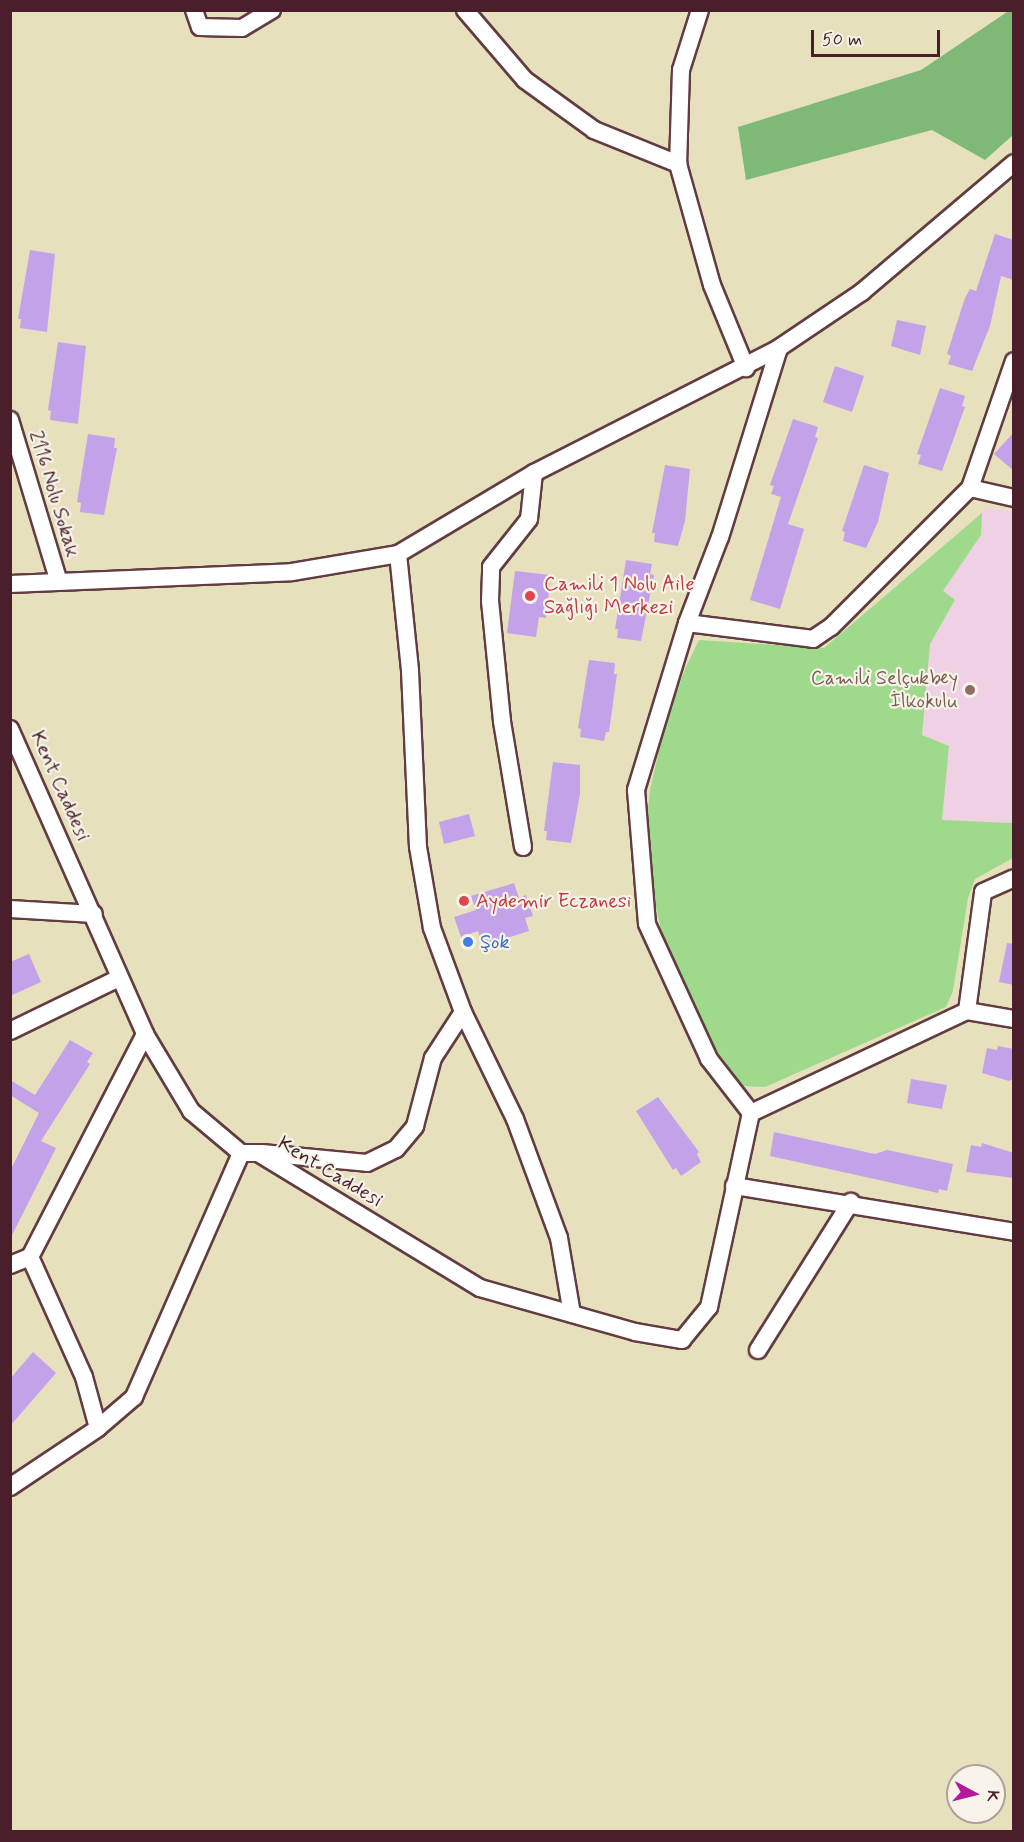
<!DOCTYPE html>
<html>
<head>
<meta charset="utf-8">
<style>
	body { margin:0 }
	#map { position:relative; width:1024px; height:1842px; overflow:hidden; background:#e7e0bd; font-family:Mynerve,sans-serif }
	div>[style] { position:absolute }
	.built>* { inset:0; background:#f0d0e5 }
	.green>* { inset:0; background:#9fd98c }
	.forest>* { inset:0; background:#7fb978 }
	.building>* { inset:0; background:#c4a2ea }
	.roads { filter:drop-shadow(2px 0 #623c41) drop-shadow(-2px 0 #623c41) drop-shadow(0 2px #623c41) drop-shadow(0 -2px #623c41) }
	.street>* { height:16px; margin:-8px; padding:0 8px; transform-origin:8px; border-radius:8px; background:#fff }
	.dots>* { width:16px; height:16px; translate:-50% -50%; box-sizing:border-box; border:3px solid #f7f3e8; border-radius:50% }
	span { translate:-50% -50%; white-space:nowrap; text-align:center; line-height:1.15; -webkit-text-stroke:4.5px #f7f3e8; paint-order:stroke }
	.street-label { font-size:20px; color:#4a1f2b }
	.health-label { font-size:20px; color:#be3a42 }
	.left { translate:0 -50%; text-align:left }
	.education-label { font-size:20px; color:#785e54 }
	.right { translate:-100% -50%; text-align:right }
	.shop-label { font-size:20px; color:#366cbe }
	.frame { position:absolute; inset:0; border:12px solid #4a1f2b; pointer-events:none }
	.north { position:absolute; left:946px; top:1764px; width:60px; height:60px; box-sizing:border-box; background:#f7f3e8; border:2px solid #b29e9c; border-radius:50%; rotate:97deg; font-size:16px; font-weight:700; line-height:24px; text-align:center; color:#4a1f2b }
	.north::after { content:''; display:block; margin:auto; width:21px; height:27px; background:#b5179e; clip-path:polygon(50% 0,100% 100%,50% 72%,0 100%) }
	.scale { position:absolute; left:811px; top:30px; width:129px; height:27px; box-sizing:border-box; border:3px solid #4a1f2b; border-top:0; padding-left:8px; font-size:18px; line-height:21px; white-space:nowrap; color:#4a1f2b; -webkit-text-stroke:4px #f7f3e8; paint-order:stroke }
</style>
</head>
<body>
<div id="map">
	<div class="built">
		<div style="clip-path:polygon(987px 508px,1013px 511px,1013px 823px,942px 820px,949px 746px,922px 735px,930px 644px,955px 601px,942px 591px,981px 535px,982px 513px)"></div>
	</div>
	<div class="green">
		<div style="clip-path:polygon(982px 513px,981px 535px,943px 591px,955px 600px,930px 644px,922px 735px,949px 746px,942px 820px,1013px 823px,1013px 858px,975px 879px,968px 898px,953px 991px,946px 1007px,765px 1087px,743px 1086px,705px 1034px,665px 947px,651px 885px,647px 822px,650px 790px,664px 728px,685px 669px,699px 640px,824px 648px)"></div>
	</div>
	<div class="forest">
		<div style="clip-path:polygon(1010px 10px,1014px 11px,1013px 135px,985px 160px,932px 130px,746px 180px,738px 127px,921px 70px)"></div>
	</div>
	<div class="building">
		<div style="clip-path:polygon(995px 234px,1014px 240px,1014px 280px,1001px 276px,990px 326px,972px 371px,948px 364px,951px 356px,947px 354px,965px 298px,970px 289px,976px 291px)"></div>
		<div style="clip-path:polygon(30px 250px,55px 254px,47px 332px,20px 328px,21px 319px,18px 319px)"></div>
		<div style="clip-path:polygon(897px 320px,926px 326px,920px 355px,891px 346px)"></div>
		<div style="clip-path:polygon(58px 342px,86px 346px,78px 424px,50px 420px,51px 411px,48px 410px)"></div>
		<div style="clip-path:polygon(835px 366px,864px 376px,852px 412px,823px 402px)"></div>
		<div style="clip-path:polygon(940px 388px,965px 396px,962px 406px,965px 407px,942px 471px,918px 464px,921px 455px,917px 454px)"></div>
		<div style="clip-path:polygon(793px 419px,818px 427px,815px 437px,818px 438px,788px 524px,804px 529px,780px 609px,750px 600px,781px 497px,771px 494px,774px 486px,770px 485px)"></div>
		<div style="clip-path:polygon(1014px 432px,1014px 471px,994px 454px)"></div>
		<div style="clip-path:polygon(88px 434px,115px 438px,114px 448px,117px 448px,104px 515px,80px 512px,81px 503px,77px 502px)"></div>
		<div style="clip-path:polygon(665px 465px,690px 469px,685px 521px,678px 546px,654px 542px,655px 533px,652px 533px)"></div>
		<div style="clip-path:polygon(864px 465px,889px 473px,878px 522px,866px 548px,843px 541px,845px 532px,842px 531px)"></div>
		<div style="clip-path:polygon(626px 560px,652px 564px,650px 574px,654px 575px,641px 641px,617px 638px,618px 629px,615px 629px)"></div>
		<div style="clip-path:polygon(515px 571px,551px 575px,546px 618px,539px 617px,536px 637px,507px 633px)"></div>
		<div style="clip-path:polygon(589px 660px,615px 663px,614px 674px,617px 674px,609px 732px,606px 732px,604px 741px,580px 737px,581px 729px,578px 728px)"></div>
		<div style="clip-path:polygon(553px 762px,580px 765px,580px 794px,571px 843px,546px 840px,547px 831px,544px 831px)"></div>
		<div style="clip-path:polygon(469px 814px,475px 836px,444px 844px,439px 822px)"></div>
		<div style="clip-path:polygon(514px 883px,519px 898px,526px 895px,533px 916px,525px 918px,529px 931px,483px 946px,478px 931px,461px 937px,454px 917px,476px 910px,471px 896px)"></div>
		<div style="clip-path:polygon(1007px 943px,1014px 944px,1014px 985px,999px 982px)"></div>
		<div style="clip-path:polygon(29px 954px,41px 982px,10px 996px,10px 962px)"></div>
		<div style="clip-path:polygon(70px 1040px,93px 1053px,87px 1062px,90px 1064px,41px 1141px,56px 1148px,10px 1239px,10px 1171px,39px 1113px,10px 1095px,10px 1080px,35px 1095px)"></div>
		<div style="clip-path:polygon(998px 1046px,1014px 1049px,1014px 1078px,1009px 1081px,982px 1073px,987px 1048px,997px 1050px)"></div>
		<div style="clip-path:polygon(911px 1079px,947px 1085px,942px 1109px,907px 1103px)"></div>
		<div style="clip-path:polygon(658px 1097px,699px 1152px,697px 1154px,701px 1162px,681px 1176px,676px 1168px,673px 1170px,636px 1111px)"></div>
		<div style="clip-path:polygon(774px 1132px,875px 1154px,887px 1150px,953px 1164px,947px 1191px,939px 1189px,938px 1193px,770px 1156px)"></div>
		<div style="clip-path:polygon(982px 1143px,1014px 1153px,1014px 1178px,966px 1172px,971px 1145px,981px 1147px)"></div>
		<div style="clip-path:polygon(33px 1352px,56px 1373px,10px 1426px,10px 1379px)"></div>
	</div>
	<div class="roads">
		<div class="street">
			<div style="left:194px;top:10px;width:18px;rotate:71deg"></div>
			<div style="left:200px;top:27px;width:42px;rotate:1.4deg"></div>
			<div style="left:242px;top:28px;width:35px;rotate:-31deg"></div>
			<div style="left:465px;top:10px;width:92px;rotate:49.4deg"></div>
			<div style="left:525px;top:80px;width:85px;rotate:35.9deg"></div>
			<div style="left:594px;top:130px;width:91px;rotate:22deg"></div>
			<div style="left:700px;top:10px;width:63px;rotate:107.6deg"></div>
			<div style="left:681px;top:70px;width:94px;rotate:91.8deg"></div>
			<div style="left:678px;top:164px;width:126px;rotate:74.3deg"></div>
			<div style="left:712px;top:285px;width:90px;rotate:67.7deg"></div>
			<div style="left:779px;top:348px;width:198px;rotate:107.3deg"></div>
			<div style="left:720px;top:537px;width:92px;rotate:111deg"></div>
			<div style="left:687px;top:623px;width:127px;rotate:7.2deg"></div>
			<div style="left:813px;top:639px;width:22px;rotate:-34deg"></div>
			<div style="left:831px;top:627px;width:197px;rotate:-45deg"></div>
			<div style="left:970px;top:488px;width:45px;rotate:12.8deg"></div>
			<div style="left:10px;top:420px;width:166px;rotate:73.2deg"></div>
			<div style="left:970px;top:488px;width:134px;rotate:-70.9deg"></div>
			<div style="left:398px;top:554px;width:118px;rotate:84.1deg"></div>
			<div style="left:410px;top:671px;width:176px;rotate:87.4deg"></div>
			<div style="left:418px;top:847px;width:82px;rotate:80.2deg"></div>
			<div style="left:432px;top:928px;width:90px;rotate:69.7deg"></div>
			<div style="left:10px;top:584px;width:282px;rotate:-2.4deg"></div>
			<div style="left:292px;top:572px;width:108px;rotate:-9.6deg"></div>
			<div style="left:398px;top:554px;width:158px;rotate:-30.8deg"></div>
			<div style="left:534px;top:473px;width:275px;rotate:-27deg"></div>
			<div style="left:779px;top:348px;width:100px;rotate:-34deg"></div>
			<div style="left:862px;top:292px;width:199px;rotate:-40.3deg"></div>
			<div style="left:687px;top:623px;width:175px;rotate:107deg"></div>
			<div style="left:636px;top:790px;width:134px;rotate:85.3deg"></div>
			<div style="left:647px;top:924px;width:149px;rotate:65.3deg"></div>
			<div style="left:709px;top:1059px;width:68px;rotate:52.1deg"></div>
			<div style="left:10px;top:729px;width:334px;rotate:66.1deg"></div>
			<div style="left:145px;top:1034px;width:90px;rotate:59.1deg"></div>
			<div style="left:191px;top:1111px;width:65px;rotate:40deg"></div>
			<div style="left:241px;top:1153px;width:17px"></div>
			<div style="left:258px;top:1153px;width:260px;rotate:31.3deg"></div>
			<div style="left:480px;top:1288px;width:161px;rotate:15.8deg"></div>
			<div style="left:635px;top:1332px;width:48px;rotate:9.7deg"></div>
			<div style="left:682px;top:1340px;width:43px;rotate:-50.7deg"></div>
			<div style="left:709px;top:1307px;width:198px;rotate:-77.8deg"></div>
			<div style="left:751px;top:1113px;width:239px;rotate:-25.3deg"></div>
			<div style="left:967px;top:1011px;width:48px;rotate:9.7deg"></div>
			<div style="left:523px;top:847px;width:128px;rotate:-99.5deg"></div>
			<div style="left:502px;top:721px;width:121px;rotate:-95.7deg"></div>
			<div style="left:490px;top:601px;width:34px;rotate:-88deg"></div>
			<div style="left:491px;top:567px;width:61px;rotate:-51.6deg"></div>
			<div style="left:529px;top:519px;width:46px;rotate:-83.8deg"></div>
			<div style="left:10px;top:909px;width:84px;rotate:3.4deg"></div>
			<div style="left:967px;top:1011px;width:120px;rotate:-82.3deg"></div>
			<div style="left:983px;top:892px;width:34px;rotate:-24deg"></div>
			<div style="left:10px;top:1031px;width:121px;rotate:-25.9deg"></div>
			<div style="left:262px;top:1153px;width:105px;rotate:5.4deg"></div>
			<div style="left:367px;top:1163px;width:32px;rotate:-26deg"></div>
			<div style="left:396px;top:1149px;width:30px;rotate:-50deg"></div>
			<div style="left:415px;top:1126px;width:70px;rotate:-75.2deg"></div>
			<div style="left:433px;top:1058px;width:55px;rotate:-56.9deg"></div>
			<div style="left:463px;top:1012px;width:119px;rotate:64.1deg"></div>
			<div style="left:515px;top:1119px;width:127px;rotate:69.7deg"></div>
			<div style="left:559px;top:1238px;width:77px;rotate:80.3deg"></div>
			<div style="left:734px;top:1186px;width:284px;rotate:9.3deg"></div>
			<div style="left:10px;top:1265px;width:22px;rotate:-22deg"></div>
			<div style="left:30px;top:1257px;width:251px;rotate:-62.7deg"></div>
			<div style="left:758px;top:1350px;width:175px;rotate:-57.9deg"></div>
			<div style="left:98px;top:1428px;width:48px;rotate:-40.7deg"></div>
			<div style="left:134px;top:1397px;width:266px;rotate:-66.3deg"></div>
			<div style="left:10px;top:1487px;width:106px;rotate:-33.8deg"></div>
			<div style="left:98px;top:1428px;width:53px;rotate:-105.4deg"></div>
			<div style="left:84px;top:1377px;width:132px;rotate:-114.2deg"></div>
		</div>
	</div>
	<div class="dots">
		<div style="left:530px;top:596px;background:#e0444e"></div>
		<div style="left:970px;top:690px;background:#8d6e63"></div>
		<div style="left:464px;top:901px;background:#e0444e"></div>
		<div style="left:468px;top:942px;background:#3f7fe0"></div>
	</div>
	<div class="street-label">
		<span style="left:54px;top:494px;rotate:73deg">2116 Nolu Sokak</span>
		<span style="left:60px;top:786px;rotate:66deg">Kent Caddesi</span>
		<span style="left:330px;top:1172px;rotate:31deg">Kent Caddesi</span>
	</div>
	<div class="health-label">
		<span class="left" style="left:544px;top:596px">Camili 1 Nolu Aile<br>Sağlığı Merkezi</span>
		<span class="left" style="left:476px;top:901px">Aydemir Eczanesi</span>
	</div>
	<div class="education-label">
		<span class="right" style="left:958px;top:690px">Camili Selçukbey<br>İlkokulu</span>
	</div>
	<div class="shop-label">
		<span class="left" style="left:480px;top:942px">Şok</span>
	</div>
	<div class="frame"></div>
	<div class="north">K</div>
	<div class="scale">50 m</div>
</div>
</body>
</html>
